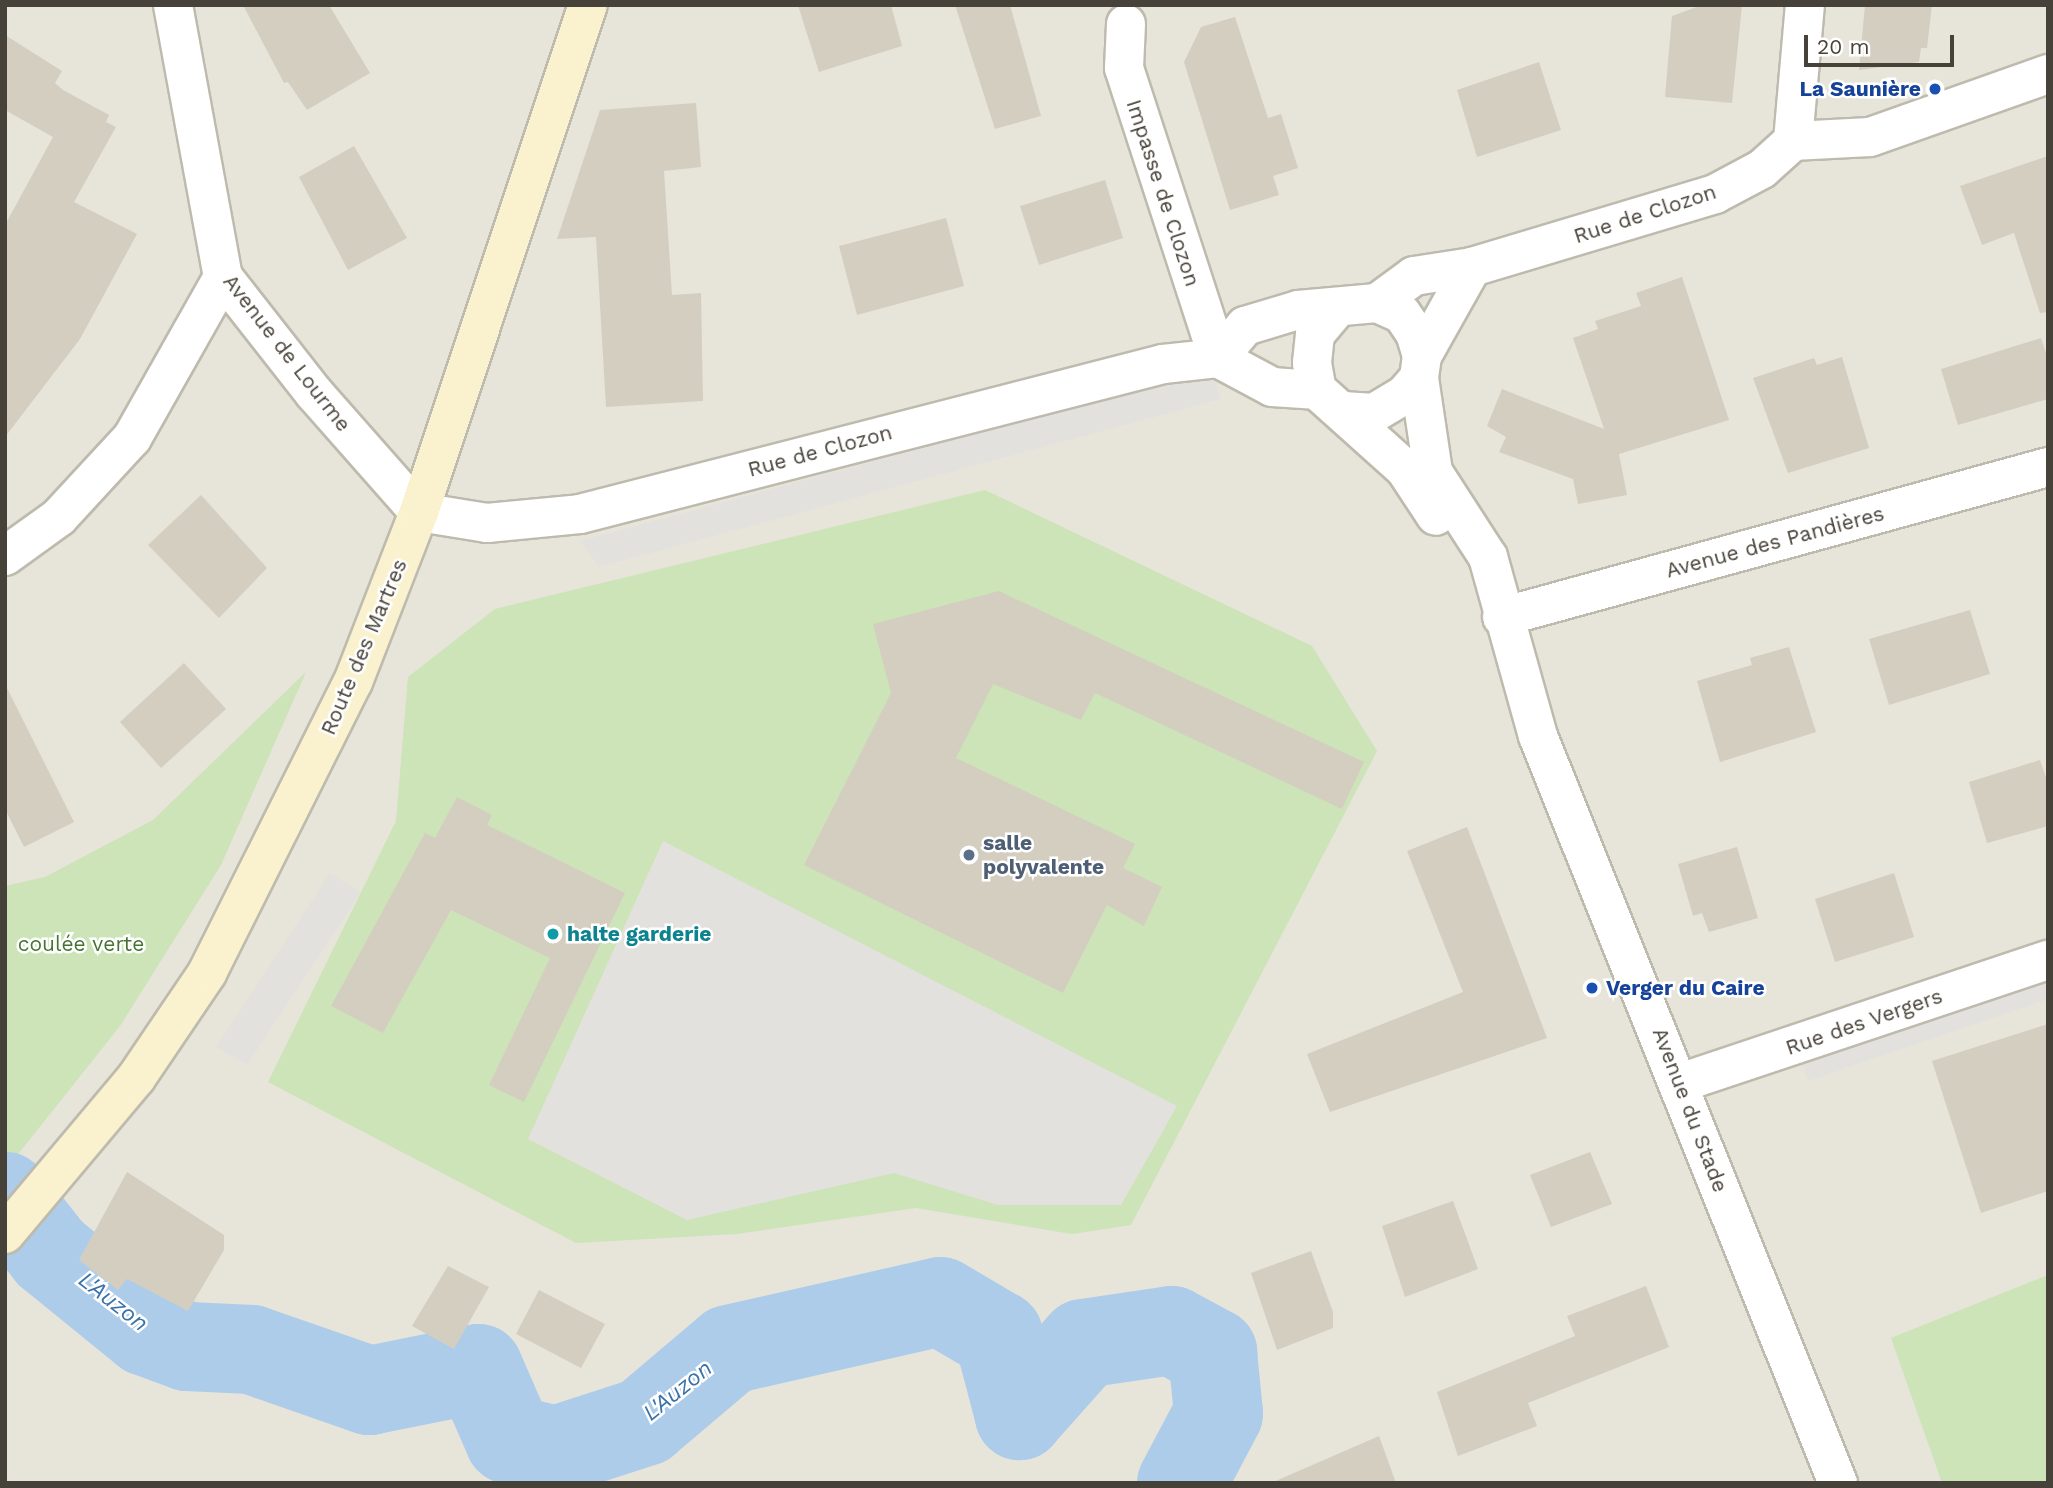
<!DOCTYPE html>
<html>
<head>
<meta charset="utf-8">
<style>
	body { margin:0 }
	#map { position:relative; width:2053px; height:1488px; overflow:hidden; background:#f3f1ea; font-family:"Work Sans",sans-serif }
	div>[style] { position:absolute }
	.residential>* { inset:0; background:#e7e4d9 }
	.green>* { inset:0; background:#cce4b7 }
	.parking>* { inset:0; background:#e3e1de }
	.river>* { height:89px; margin:-44.5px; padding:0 44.5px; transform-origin:44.5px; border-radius:44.5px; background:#acccea }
	.building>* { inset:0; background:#d4cec0 }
	.roads { filter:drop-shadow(2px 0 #bebaad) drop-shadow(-2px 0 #bebaad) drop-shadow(0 2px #bebaad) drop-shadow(0 -2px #bebaad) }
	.street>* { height:38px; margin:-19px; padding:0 19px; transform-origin:19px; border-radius:19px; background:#fff }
	.secondary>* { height:38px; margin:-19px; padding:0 19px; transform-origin:19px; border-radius:19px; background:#faf2ce }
	.dots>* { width:19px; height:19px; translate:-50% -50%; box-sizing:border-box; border:4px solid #fff; border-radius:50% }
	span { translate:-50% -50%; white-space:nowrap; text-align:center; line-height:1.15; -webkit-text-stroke:5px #fff; paint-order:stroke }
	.transit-label { font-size:21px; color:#164399; font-weight:700 }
	.right { translate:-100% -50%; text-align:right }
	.left { translate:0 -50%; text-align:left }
	.street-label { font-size:21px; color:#474239 }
	.service-label { font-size:21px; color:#4e5e75; font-weight:700 }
	.culture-label { font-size:21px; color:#0d838f; font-weight:700 }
	.park-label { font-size:21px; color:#457431 }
	.water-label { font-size:23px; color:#3b73a9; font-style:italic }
	.frame { position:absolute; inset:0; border:7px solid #474239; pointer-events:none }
	.scale { position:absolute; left:1804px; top:35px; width:150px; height:32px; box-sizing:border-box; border:4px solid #474239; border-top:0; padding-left:9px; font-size:21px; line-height:24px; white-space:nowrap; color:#474239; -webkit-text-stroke:5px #fff; paint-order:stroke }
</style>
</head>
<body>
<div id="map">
	<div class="residential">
		<div style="clip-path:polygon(5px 5px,2048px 5px,2048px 1483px,5px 1483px)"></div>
	</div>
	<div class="green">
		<div style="clip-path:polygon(985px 490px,1312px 646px,1377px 751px,1131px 1225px,1072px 1234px,916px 1208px,736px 1234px,576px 1243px,268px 1082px,396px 821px,408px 677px,495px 609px)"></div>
		<div style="clip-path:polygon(306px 672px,221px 865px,120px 1026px,15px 1158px,5px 1151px,5px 886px,45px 877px,153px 820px)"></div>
		<div style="clip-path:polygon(2048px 1275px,2048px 1483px,1942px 1483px,1891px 1338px)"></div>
	</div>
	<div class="parking">
		<div style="clip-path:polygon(1211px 370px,1221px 399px,599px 567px,580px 541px)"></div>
		<div style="clip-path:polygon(663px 841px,1177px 1106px,1121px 1205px,998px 1205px,894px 1173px,687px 1220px,528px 1139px)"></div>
		<div style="clip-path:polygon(330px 873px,361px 892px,247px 1065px,216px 1047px)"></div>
		<div style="clip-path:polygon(2048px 980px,2048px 999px,1808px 1081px,1802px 1062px)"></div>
	</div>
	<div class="river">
		<div style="left:5px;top:1196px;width:73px;rotate:51.7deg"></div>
		<div style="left:50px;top:1253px;width:124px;rotate:39.1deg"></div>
		<div style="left:146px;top:1331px;width:44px;rotate:20.1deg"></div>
		<div style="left:187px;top:1346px;width:64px;rotate:2.7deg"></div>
		<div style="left:251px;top:1349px;width:125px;rotate:19.2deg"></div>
		<div style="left:369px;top:1390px;width:111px;rotate:-11.4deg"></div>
		<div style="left:478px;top:1368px;width:77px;rotate:66.4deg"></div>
		<div style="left:509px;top:1439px;width:47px;rotate:13.4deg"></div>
		<div style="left:555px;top:1450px;width:94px;rotate:-18deg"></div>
		<div style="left:644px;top:1421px;width:111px;rotate:-40.3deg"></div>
		<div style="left:729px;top:1349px;width:216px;rotate:-12.8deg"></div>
		<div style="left:940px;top:1301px;width:67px;rotate:30.4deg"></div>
		<div style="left:998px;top:1335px;width:83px;rotate:75.3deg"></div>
		<div style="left:1019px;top:1415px;width:96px;rotate:-48.4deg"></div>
		<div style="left:1083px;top:1343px;width:89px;rotate:-8.4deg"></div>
		<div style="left:1171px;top:1330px;width:47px;rotate:28.2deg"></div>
		<div style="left:1212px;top:1352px;width:61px;rotate:84.4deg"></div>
		<div style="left:1218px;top:1413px;width:79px;rotate:117.9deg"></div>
	</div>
	<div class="building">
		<div style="clip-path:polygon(243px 5px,329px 5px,370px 73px,307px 110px,288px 82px,284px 83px)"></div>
		<div style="clip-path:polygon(798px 5px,891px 5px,902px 46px,819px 72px)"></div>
		<div style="clip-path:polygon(955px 5px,1010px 5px,1041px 116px,995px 129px)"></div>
		<div style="clip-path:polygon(1702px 5px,1742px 5px,1732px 103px,1665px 97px,1672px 16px)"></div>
		<div style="clip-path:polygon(1865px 5px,1932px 5px,1927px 48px,1921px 48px,1919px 62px,1859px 70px)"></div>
		<div style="clip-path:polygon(1235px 17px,1268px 118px,1281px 114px,1298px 168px,1273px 176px,1279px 195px,1230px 210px,1184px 62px,1201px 27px)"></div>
		<div style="clip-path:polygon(5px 35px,62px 71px,55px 83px,63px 90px,109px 115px,106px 122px,116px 127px,74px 202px,137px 234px,80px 339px,5px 437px,5px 225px,53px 137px,5px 110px)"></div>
		<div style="clip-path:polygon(1539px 62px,1561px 130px,1477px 157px,1457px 90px)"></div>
		<div style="clip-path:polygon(696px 103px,701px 167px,664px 171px,672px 295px,701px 293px,703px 401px,606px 407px,596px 237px,557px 239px,600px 110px)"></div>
		<div style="clip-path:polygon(354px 146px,407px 238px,348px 270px,299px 177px)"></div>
		<div style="clip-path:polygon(2048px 156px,2048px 312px,2040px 313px,2014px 233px,1982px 245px,1960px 186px)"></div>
		<div style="clip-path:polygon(1105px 180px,1123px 238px,1039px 265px,1020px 206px)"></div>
		<div style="clip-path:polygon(946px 218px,964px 286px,857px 315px,839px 246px)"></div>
		<div style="clip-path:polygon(1682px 277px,1729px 420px,1619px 454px,1627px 495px,1578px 504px,1573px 479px,1499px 452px,1506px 437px,1487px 426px,1502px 389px,1604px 429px,1573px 338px,1598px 329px,1595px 321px,1641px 306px,1636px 293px)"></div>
		<div style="clip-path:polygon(2041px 338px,2048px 359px,2048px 399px,1958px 425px,1941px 369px)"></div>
		<div style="clip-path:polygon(1842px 357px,1869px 448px,1788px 473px,1753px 378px,1814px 358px,1817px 365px)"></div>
		<div style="clip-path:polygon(201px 495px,267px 568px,219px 618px,148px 545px)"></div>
		<div style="clip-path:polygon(999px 591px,1364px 762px,1342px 809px,1095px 693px,1081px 720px,993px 684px,956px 758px,1135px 844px,1123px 868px,1162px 887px,1144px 926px,1107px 905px,1063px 993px,804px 865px,891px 693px,873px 624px)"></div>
		<div style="clip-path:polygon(1970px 610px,1990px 674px,1889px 705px,1869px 639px)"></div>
		<div style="clip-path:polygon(1789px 647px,1816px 732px,1720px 762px,1697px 681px,1752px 665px,1750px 658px)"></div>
		<div style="clip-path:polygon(184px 663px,226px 709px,161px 768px,120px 722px)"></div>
		<div style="clip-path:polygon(5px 684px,74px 822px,24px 847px,5px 809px)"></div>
		<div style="clip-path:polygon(2040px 760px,2048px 783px,2048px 826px,1987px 843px,1969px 782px)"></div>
		<div style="clip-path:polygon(457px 797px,492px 815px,487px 825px,625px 893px,524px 1102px,489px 1085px,550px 958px,451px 910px,383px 1033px,331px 1006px,425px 833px,435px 838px)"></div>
		<div style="clip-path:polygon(1467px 827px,1547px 1038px,1330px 1112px,1307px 1054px,1463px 992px,1407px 851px)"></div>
		<div style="clip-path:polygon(1737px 847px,1758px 918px,1709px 932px,1702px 913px,1693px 916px,1678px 864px)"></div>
		<div style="clip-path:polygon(1894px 873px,1914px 937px,1835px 962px,1815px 899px)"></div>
		<div style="clip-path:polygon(2048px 1024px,2048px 1191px,1981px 1213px,1932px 1061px)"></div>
		<div style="clip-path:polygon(1590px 1152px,1612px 1204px,1551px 1227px,1530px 1175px)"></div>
		<div style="clip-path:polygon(127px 1172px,224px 1235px,224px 1250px,188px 1311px,127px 1279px,118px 1290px,79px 1260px)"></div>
		<div style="clip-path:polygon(1453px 1201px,1478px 1269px,1405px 1297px,1382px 1226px)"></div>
		<div style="clip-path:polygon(1311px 1251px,1333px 1312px,1333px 1328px,1277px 1350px,1251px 1273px)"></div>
		<div style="clip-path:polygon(448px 1266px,489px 1287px,454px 1349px,412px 1326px)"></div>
		<div style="clip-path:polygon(1646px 1286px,1669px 1347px,1528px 1403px,1537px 1426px,1458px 1456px,1437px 1392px,1575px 1336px,1567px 1316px)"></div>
		<div style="clip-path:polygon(539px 1290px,605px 1324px,581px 1368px,516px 1334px)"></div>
		<div style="clip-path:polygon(1379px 1436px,1396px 1483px,1271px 1483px)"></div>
	</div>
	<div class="roads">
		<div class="street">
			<div style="left:173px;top:5px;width:277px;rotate:79.6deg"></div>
			<div style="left:223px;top:277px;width:147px;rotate:51.9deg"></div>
			<div style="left:314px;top:393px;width:159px;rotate:48.6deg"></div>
			<div style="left:419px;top:512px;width:69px;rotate:9.2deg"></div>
			<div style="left:487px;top:523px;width:93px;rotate:-5.5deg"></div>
			<div style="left:580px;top:514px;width:602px;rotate:-14.43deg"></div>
			<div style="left:1163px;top:364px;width:55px;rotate:-6.2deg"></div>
			<div style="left:1218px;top:358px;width:61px;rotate:28.2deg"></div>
			<div style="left:1272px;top:387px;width:45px;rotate:3.8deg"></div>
			<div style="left:1126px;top:24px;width:44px;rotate:92.6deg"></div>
			<div style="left:1124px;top:68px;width:305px;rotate:72deg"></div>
			<div style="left:1793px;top:141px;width:137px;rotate:-85deg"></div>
			<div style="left:1377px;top:303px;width:46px;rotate:-36.1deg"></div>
			<div style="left:1414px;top:276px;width:59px;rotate:-8.8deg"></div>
			<div style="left:1472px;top:267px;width:254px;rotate:-16.7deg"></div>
			<div style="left:1715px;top:194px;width:53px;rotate:-28deg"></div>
			<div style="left:1762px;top:169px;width:42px;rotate:-42.1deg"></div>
			<div style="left:1793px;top:141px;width:77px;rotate:-3deg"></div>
			<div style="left:1870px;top:137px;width:189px;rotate:-19.5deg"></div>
			<div style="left:1337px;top:308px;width:34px;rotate:130deg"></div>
			<div style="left:1315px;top:334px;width:29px;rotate:96deg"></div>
			<div style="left:1312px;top:363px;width:27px;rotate:80deg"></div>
			<div style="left:1317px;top:390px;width:118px;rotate:41.9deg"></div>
			<div style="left:1405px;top:469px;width:56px;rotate:56.6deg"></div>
			<div style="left:1422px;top:356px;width:102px;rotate:-60.7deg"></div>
			<div style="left:1218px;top:358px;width:42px;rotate:-49.8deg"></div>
			<div style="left:1245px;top:326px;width:55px;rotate:-16.8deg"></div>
			<div style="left:1298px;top:310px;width:79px;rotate:-5.1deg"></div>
			<div style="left:1377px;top:303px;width:27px;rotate:24deg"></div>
			<div style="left:1402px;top:314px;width:23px;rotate:56deg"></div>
			<div style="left:1415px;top:333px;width:24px;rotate:73deg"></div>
			<div style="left:1422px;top:356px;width:22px;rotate:98deg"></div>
			<div style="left:1419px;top:378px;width:23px;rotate:131deg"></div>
			<div style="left:1404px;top:395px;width:35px;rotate:149deg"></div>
			<div style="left:1374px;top:413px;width:31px;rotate:-176deg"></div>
			<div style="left:1419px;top:378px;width:95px;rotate:81.5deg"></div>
			<div style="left:1433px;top:472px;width:101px;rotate:57.1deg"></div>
			<div style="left:1488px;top:557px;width:186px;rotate:74.4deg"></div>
			<div style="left:1538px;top:736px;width:805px;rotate:68.12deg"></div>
			<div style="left:5px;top:556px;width:67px;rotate:-35.8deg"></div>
			<div style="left:59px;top:517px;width:108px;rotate:-47.3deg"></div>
			<div style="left:132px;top:438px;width:185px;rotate:-60.5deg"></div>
			<div style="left:1502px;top:617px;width:566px;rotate:-15.36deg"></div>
			<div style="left:1680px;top:1083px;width:388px;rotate:-18.5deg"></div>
		</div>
		<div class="secondary">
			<div style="left:5px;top:1234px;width:204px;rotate:-50deg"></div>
			<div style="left:136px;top:1078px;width:127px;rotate:-55.9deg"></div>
			<div style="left:207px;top:973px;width:326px;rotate:-63.4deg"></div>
			<div style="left:353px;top:682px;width:182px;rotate:-68.8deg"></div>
			<div style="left:419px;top:512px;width:534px;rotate:-71.57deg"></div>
		</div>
	</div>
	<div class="dots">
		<div style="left:1935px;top:89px;background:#1a4fb4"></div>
		<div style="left:969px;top:855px;background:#5c6f8a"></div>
		<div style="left:553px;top:934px;background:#0f9aa8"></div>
		<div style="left:1592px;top:988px;background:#1a4fb4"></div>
	</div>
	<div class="transit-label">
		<span class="right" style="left:1921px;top:89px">La Saunière</span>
		<span class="left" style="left:1606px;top:988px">Verger du Caire</span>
	</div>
	<div class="street-label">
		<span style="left:1163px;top:193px;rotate:72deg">Impasse de Clozon</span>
		<span style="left:1645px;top:214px;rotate:-18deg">Rue de Clozon</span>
		<span style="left:287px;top:353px;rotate:52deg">Avenue de Lourme</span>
		<span style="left:820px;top:451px;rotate:-15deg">Rue de Clozon</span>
		<span style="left:1775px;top:542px;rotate:-15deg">Avenue des Pandières</span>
		<span style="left:364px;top:647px;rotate:-67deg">Route des Martres</span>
		<span style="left:1864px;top:1022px;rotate:-19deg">Rue des Vergers</span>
		<span style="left:1690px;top:1110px;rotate:69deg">Avenue du Stade</span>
	</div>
	<div class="service-label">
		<span class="left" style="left:983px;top:855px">salle<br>polyvalente</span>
	</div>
	<div class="culture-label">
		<span class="left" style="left:567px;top:934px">halte garderie</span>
	</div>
	<div class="park-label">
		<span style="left:81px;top:944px">coulée verte</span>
	</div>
	<div class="water-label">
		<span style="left:113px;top:1302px;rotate:38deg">L'Auzon</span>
		<span style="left:678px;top:1391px;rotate:-39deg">L'Auzon</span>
	</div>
	<div class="frame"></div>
	<div class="scale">20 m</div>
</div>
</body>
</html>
